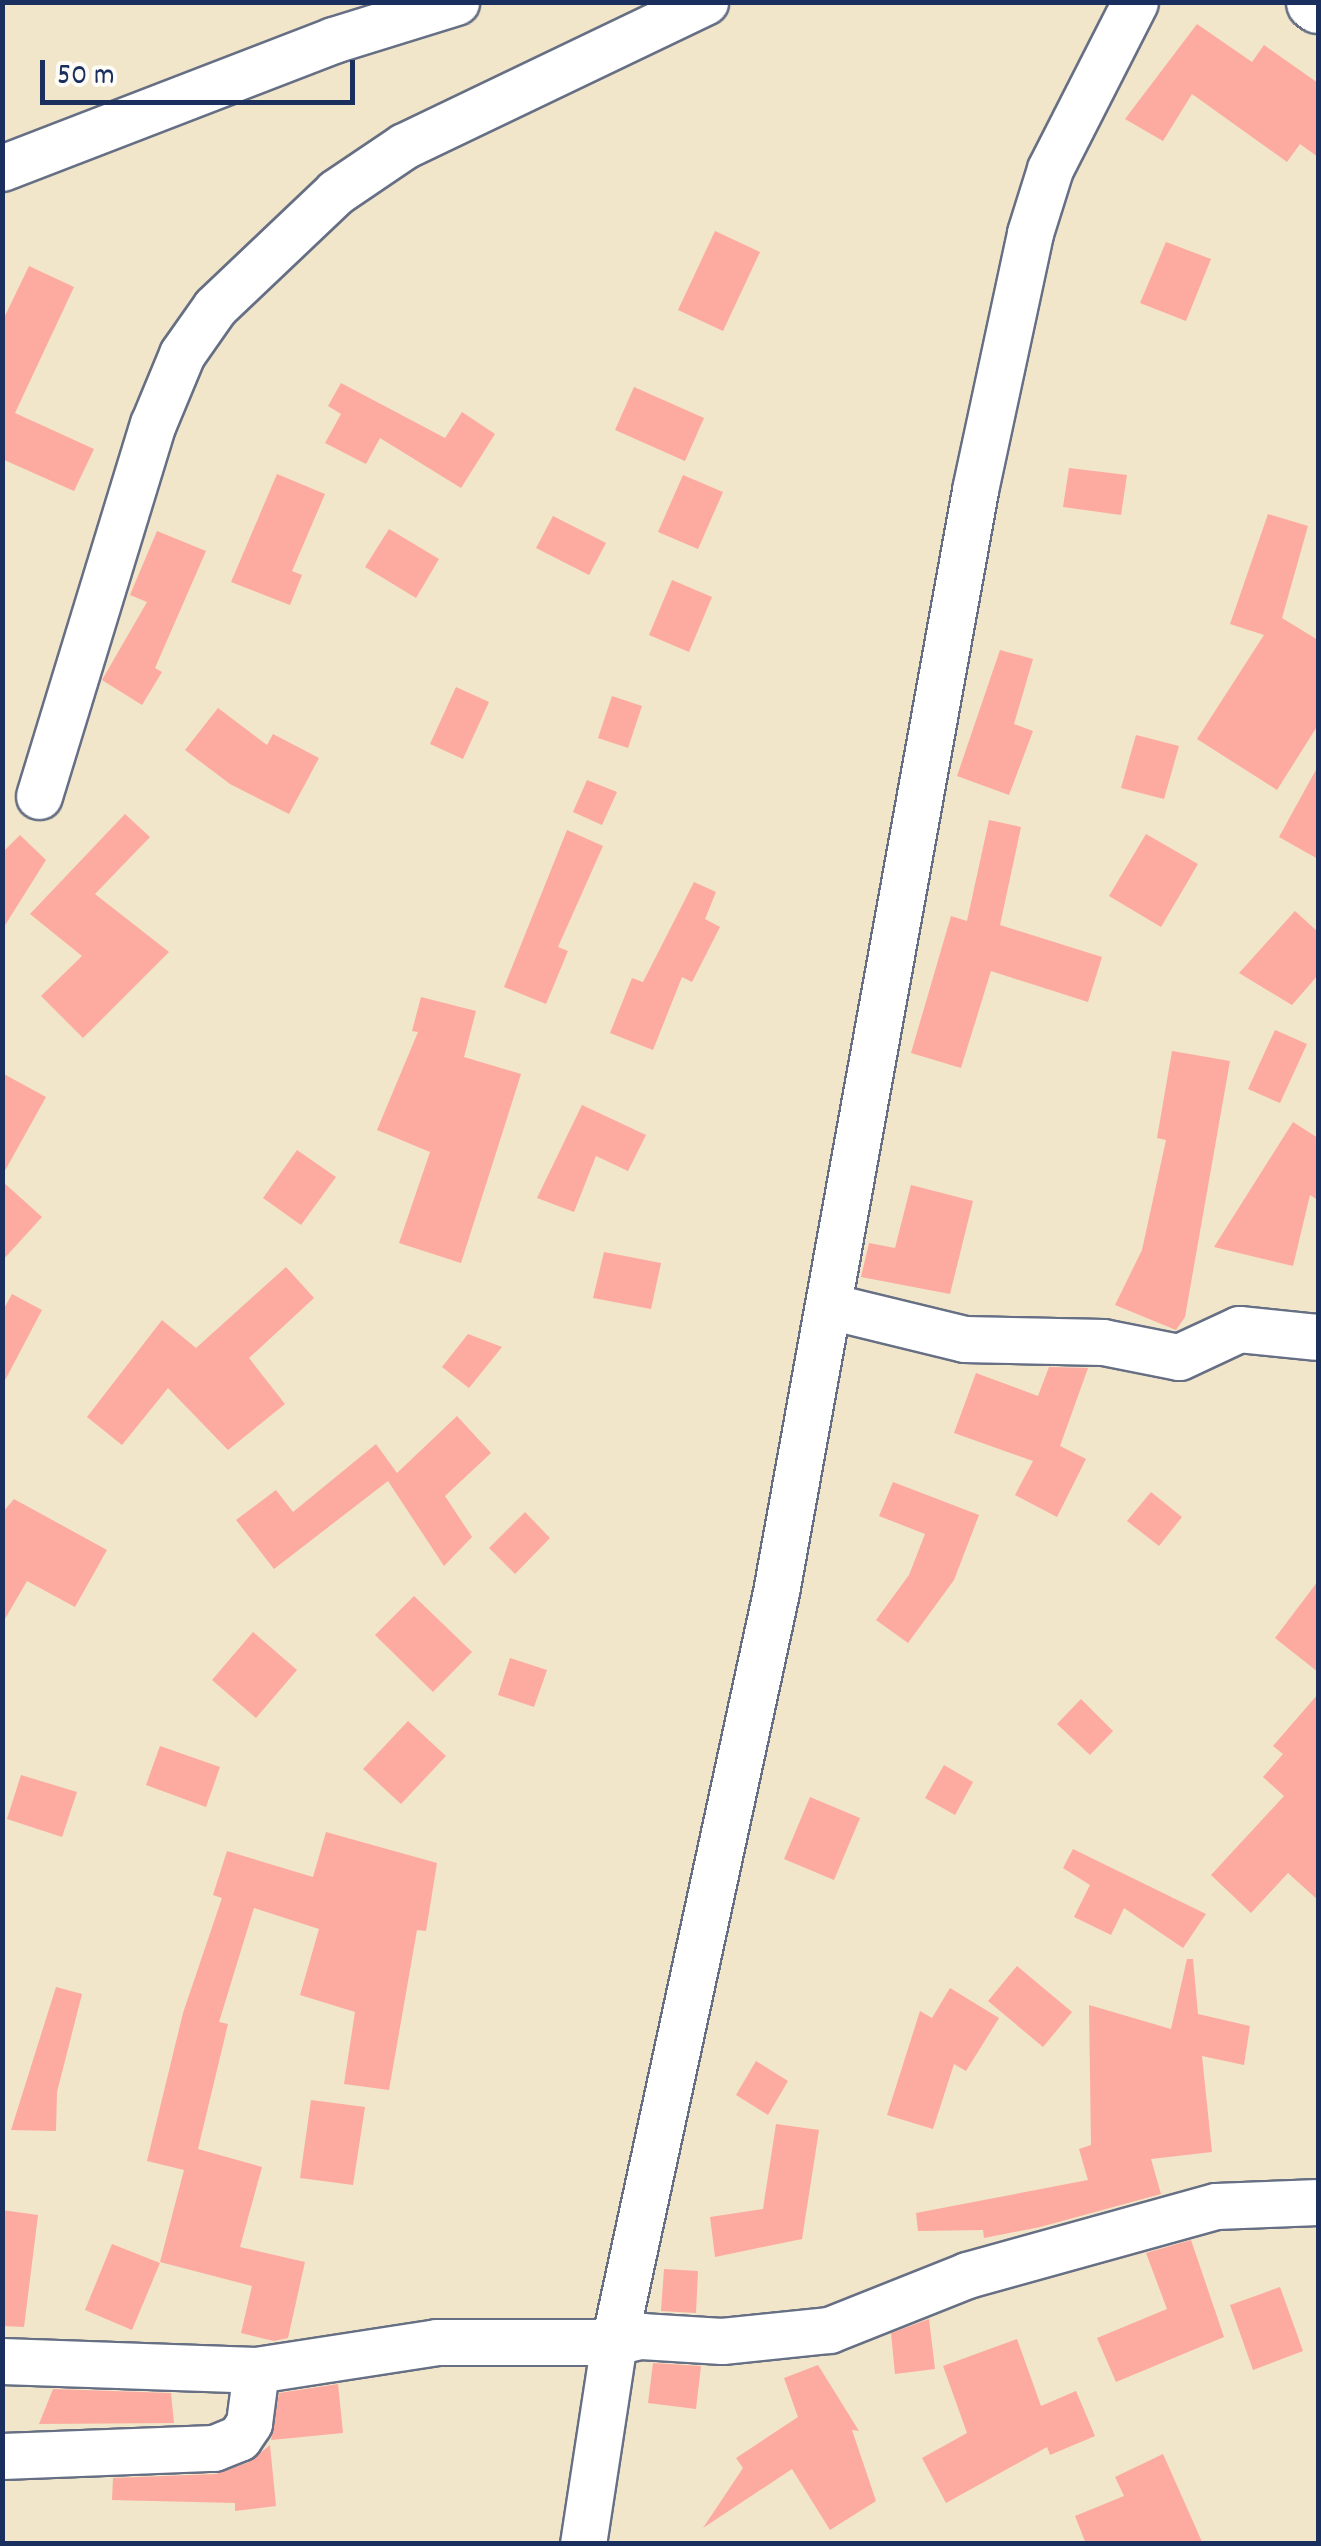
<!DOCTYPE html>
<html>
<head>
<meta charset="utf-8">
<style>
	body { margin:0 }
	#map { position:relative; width:1321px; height:2546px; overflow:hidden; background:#f1e5ca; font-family:Dekko,sans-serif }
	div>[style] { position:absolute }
	.building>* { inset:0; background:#fdaba0 }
	.roads { filter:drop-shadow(2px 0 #666f84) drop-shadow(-2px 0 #666f84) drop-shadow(0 2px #666f84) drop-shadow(0 -2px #666f84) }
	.minor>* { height:45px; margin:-22.5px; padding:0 22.5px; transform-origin:22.5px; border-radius:22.5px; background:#fff }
	.tertiary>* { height:55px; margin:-27.5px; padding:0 27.5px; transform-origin:27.5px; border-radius:27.5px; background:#fff }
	span { translate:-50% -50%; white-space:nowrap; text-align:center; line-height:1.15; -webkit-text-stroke:8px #fdfcf7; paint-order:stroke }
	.frame { position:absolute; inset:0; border:5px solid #1b2f5e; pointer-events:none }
	.scale { position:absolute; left:40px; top:60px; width:315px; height:45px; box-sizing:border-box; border:5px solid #1b2f5e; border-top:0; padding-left:12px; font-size:30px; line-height:35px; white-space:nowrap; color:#1b2f5e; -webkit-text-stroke:8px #fdfcf7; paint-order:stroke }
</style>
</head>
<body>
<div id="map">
	<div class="building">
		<div style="clip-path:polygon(1197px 24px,1252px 62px,1264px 45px,1318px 83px,1318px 157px,1300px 144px,1287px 162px,1192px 94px,1163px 141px,1125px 119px)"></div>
		<div style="clip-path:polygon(715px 231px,760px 252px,723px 331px,678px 310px)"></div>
		<div style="clip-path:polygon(1166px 242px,1211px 259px,1186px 321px,1140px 303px)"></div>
		<div style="clip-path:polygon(29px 266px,74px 287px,15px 413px,94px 449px,74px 491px,2px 459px,2px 322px)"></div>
		<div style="clip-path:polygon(341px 383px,445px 438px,462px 412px,495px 434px,461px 488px,380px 438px,366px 464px,325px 443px,341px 414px,328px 406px)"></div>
		<div style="clip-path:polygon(634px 387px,704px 418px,685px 461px,615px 430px)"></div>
		<div style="clip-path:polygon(1069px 468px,1127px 475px,1121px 515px,1063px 507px)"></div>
		<div style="clip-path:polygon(277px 474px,325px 494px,292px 571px,302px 575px,290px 605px,231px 582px)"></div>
		<div style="clip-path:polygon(683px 475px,723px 492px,698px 549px,658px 532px)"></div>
		<div style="clip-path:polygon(1268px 514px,1308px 526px,1282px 618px,1318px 640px,1318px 725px,1277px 790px,1197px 739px,1264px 635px,1230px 624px)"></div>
		<div style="clip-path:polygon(553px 516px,606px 543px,589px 575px,536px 548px)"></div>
		<div style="clip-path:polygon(389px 529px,439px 559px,416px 598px,365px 567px)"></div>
		<div style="clip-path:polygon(157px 531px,206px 551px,155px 668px,162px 672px,142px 705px,102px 680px,147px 602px,130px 595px)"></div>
		<div style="clip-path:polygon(672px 580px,712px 597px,689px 652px,649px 635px)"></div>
		<div style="clip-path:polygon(1000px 650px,1033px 659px,1014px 724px,1033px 731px,1009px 795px,957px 776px)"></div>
		<div style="clip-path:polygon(456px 687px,489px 702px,463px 759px,430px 744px)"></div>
		<div style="clip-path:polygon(612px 696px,642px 706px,628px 748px,598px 738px)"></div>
		<div style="clip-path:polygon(218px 708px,267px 745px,273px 734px,319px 758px,289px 814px,230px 784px,185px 750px)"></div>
		<div style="clip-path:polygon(1136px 735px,1179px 746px,1164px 799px,1121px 788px)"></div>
		<div style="clip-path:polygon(1318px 766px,1318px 859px,1279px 837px)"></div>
		<div style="clip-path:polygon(587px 780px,617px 792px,602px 825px,573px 812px)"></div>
		<div style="clip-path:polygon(125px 814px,150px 837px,95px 894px,169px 952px,83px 1038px,41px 996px,82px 956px,30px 914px)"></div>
		<div style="clip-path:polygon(989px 820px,1021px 827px,1000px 925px,1102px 957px,1088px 1002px,991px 971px,961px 1068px,911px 1053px,951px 916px,967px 921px)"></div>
		<div style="clip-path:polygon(567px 830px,603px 846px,558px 947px,568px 951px,546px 1004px,504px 987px)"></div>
		<div style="clip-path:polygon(1146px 834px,1198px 864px,1161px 927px,1109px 896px)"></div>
		<div style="clip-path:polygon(20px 835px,46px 860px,2px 930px,2px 853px)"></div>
		<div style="clip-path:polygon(694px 882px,716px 892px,705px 919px,720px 927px,692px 982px,682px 977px,653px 1050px,610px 1033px,632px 978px,643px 982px)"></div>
		<div style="clip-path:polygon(1295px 911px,1318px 932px,1318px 975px,1292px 1005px,1239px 973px)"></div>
		<div style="clip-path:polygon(421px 997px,476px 1011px,464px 1057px,521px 1074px,461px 1263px,399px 1243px,430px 1152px,377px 1130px,418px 1032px,412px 1031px)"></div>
		<div style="clip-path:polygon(1275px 1030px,1307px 1044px,1280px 1103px,1248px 1089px)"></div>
		<div style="clip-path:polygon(1172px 1051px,1230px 1061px,1185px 1317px,1176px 1330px,1115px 1305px,1142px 1250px,1166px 1140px,1157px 1138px)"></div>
		<div style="clip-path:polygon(2px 1073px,46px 1097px,2px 1176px)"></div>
		<div style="clip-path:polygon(582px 1105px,646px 1135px,628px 1171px,596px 1156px,574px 1212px,537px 1198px)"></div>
		<div style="clip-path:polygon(1293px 1122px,1318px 1138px,1318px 1200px,1310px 1195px,1293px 1266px,1214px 1247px)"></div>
		<div style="clip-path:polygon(297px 1150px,336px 1177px,301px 1225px,263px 1198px)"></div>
		<div style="clip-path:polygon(2px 1181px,42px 1217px,2px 1261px)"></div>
		<div style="clip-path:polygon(911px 1185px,973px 1201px,950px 1294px,861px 1277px,869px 1243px,895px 1248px)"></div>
		<div style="clip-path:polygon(604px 1252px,661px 1263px,651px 1309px,593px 1298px)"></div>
		<div style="clip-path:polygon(286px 1267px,314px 1298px,249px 1358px,285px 1404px,228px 1450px,168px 1388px,122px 1445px,87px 1417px,162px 1320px,196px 1348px)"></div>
		<div style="clip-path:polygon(12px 1294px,42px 1310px,2px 1386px,2px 1312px)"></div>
		<div style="clip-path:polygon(468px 1334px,502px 1347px,469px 1388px,442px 1367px)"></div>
		<div style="clip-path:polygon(1049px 1367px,1088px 1368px,1060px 1446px,1086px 1459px,1057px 1517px,1015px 1495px,1033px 1461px,954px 1433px,976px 1373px,1038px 1396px)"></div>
		<div style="clip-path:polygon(457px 1416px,491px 1453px,445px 1496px,472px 1537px,444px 1566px,388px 1481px,274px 1569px,236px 1520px,276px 1490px,293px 1512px,376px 1444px,397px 1473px)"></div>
		<div style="clip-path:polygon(893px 1482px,979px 1515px,954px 1580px,908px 1643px,876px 1620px,909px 1575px,925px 1534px,879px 1516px)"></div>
		<div style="clip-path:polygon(1151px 1492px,1182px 1517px,1159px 1546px,1127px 1521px)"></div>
		<div style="clip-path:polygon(14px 1499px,107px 1550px,75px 1607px,27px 1581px,2px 1624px,2px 1513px)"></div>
		<div style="clip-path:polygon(525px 1512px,550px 1538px,515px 1574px,489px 1548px)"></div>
		<div style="clip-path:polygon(1318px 1581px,1318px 1672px,1275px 1638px)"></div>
		<div style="clip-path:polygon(414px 1596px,472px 1652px,433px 1692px,375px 1635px)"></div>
		<div style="clip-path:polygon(253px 1632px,297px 1670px,256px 1718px,212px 1680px)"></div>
		<div style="clip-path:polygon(510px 1658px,547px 1670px,534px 1707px,498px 1695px)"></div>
		<div style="clip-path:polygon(1318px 1694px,1318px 1900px,1288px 1873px,1251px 1913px,1211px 1875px,1284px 1796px,1263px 1777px,1283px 1754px,1273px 1746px)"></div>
		<div style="clip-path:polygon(1081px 1699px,1113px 1731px,1090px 1755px,1057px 1724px)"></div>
		<div style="clip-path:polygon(408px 1721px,446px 1756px,401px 1804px,363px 1769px)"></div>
		<div style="clip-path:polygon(160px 1746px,220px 1767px,206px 1807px,146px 1785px)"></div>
		<div style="clip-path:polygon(944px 1765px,973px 1782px,955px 1815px,925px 1798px)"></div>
		<div style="clip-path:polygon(21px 1775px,77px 1792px,62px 1837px,7px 1819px)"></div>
		<div style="clip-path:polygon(810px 1797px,860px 1818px,834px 1880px,784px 1859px)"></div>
		<div style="clip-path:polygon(326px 1832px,437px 1863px,426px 1931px,417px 1930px,389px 2090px,344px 2084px,355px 2012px,300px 1995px,319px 1929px,254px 1908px,219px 2022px,228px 2024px,198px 2149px,262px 2167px,240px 2247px,305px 2262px,288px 2338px,274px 2341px,241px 2333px,252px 2286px,160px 2262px,184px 2170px,147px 2161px,183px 2013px,222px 1898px,213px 1895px,227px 1851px,313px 1877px)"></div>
		<div style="clip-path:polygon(1073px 1849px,1206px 1914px,1183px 1948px,1124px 1908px,1111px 1935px,1074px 1917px,1090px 1885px,1063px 1868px)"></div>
		<div style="clip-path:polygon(1187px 1959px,1193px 1959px,1198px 2014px,1250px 2026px,1244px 2065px,1202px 2056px,1212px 2152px,1151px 2159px,1161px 2194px,1040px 2227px,984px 2238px,983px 2230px,918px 2231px,916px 2213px,1088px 2180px,1079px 2149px,1091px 2145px,1089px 2005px,1171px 2029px)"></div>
		<div style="clip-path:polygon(1017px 1966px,1072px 2012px,1043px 2047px,988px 2001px)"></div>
		<div style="clip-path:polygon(56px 1987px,82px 1994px,57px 2092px,56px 2131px,11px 2130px)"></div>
		<div style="clip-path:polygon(950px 1988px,999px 2018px,966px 2071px,954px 2064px,933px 2129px,887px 2115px,920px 2011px,932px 2018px)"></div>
		<div style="clip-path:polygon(756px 2061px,788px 2081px,768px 2115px,736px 2095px)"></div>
		<div style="clip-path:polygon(311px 2100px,365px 2107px,353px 2185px,300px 2178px)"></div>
		<div style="clip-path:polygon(776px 2124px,819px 2130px,802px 2239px,715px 2257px,710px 2217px,763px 2209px)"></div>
		<div style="clip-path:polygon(2px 2210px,38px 2215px,24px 2327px,2px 2326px)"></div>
		<div style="clip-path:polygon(1191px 2240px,1224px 2337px,1116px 2382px,1097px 2338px,1167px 2309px,1146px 2253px)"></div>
		<div style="clip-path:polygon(112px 2244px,160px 2263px,132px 2330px,85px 2310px)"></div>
		<div style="clip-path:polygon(664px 2269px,698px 2271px,696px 2313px,661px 2311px)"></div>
		<div style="clip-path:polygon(1280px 2287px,1303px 2351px,1253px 2370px,1230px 2305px)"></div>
		<div style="clip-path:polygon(929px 2319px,935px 2369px,895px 2374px,891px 2333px)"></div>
		<div style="clip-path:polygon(1017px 2339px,1041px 2406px,1076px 2391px,1095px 2436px,1050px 2455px,1047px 2447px,946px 2503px,922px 2458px,967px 2433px,943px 2366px)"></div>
		<div style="clip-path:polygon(653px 2363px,701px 2366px,696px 2409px,648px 2403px)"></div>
		<div style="clip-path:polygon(818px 2365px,859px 2431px,852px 2430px,876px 2501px,830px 2530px,792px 2469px,703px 2528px,743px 2468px,736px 2458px,798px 2417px,784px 2378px)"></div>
		<div style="clip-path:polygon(338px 2384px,343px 2433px,271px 2440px,279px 2393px)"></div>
		<div style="clip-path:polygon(53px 2389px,171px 2393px,174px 2423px,39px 2424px)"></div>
		<div style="clip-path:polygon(270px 2445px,276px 2506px,235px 2511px,235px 2503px,112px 2500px,113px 2478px,216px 2474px,249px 2462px)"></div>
		<div style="clip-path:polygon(1163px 2454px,1203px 2544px,1086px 2544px,1075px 2516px,1124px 2496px,1115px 2477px)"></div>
	</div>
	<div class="roads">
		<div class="minor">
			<div style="left:2px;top:168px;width:355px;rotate:-21.1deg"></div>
			<div style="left:333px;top:40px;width:129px;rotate:-17.2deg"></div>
			<div style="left:39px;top:796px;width:389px;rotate:-73deg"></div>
			<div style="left:153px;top:424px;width:76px;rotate:-67.5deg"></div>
			<div style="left:182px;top:354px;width:57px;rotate:-54.9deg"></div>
			<div style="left:215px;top:307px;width:167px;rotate:-43.5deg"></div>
			<div style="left:336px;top:192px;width:82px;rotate:-34.1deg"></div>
			<div style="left:404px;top:146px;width:334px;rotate:-25.6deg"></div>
			<div style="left:829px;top:1306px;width:139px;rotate:13.7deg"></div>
			<div style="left:964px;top:1339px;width:139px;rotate:1.2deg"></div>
			<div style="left:1103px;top:1342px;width:77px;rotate:11.2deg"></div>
			<div style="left:1179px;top:1357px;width:66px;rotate:-25deg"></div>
			<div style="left:1239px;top:1329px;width:79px;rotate:5.8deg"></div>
			<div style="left:2px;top:2361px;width:254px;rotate:2deg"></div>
			<div style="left:256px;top:2370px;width:182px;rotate:-8.8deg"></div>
			<div style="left:436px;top:2342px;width:178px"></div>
			<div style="left:614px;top:2342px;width:28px;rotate:-13deg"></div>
			<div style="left:641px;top:2336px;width:81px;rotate:3.5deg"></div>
			<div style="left:722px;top:2341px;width:108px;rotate:-5.9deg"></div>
			<div style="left:829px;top:2330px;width:149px;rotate:-21.7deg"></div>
			<div style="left:967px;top:2275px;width:258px;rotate:-15.5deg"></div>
			<div style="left:1216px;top:2206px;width:102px;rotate:-2.2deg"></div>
			<div style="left:2px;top:2456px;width:212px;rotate:-2.2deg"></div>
			<div style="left:214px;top:2448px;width:27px;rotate:-22deg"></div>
			<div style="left:239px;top:2438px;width:18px;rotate:-56deg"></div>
			<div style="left:249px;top:2423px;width:53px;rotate:-82.5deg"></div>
			<div style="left:583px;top:2544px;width:204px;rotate:-81.3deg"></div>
			<div style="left:614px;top:2342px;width:767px;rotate:-77.81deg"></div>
			<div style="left:776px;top:1592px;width:1120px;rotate:-79.76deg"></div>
			<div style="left:975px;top:490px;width:263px;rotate:-77.9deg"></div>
			<div style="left:1030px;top:233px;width:67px;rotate:-72.6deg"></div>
			<div style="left:1050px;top:169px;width:187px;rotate:-63deg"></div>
		</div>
		<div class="tertiary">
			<div style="left:1314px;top:2px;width:5px;rotate:37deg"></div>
		</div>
	</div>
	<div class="frame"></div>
	<div class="scale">50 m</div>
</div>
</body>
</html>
